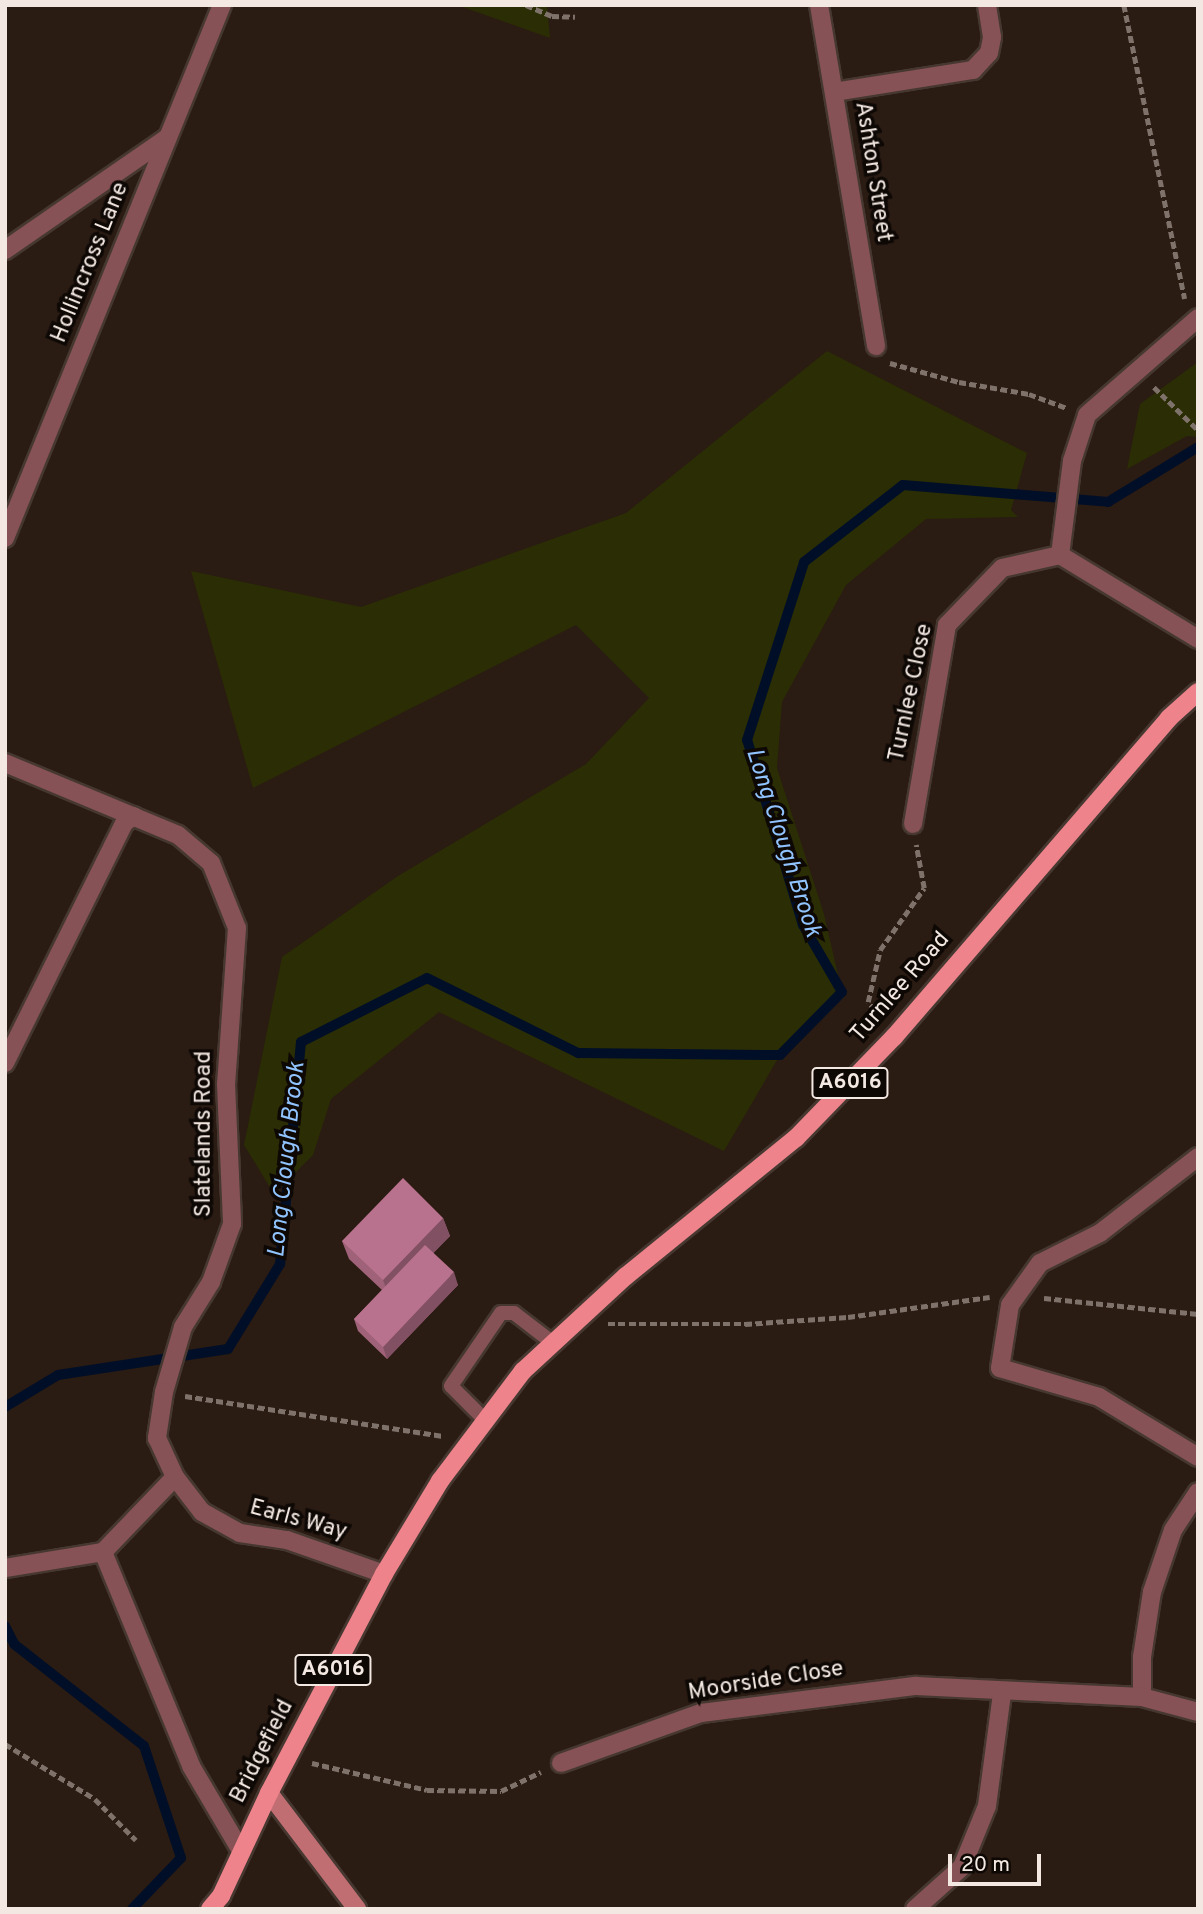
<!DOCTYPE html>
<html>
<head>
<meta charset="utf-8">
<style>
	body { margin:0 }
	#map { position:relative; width:1203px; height:1914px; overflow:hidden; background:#2a1b13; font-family:Overpass,sans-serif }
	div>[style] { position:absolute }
	.green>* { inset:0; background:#2b2d04 }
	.stream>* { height:10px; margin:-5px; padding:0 5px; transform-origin:5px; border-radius:5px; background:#000f27 }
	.path>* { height:4.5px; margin-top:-2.25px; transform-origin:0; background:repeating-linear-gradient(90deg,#7f726b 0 7px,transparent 0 10.5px) }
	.roads { filter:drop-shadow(2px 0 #463830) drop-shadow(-2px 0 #463830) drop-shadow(0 2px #463830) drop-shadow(0 -2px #463830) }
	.lane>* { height:14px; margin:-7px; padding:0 7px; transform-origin:7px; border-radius:7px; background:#865255 }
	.street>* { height:18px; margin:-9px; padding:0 9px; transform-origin:9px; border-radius:9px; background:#865255 }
	.secondary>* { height:18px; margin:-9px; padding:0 9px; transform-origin:9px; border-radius:9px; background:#c16e73 }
	.primary>* { height:18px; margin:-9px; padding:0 9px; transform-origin:9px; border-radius:9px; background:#ef838b }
	.wall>* { inset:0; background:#9f6279 }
	.shaded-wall>* { inset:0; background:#825063 }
	.building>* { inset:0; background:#b9728d }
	span { translate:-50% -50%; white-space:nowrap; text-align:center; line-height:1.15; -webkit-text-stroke:7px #0e0805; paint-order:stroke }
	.shield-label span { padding:2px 5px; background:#0e0805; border:2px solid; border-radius:5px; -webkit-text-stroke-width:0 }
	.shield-label { font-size:21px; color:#f3e8e2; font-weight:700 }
	.street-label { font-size:23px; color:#f3e8e2 }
	.water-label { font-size:24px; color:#91c4ff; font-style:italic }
	.frame { position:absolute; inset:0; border:7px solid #f3e8e2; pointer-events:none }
	.scale { position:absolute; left:948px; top:1854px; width:93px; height:32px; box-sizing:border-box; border:4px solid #f3e8e2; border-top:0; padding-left:9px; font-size:21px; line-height:24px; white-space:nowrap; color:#f3e8e2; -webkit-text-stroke:5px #0e0805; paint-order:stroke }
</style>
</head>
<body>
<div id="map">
	<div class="green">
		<div style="clip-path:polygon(457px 5px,547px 5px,550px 38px)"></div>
		<div style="clip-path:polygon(827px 351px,1027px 453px,1011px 510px,1018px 517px,926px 519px,846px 585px,782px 702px,777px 768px,824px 914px,842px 992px,780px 1055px,724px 1151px,439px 1012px,331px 1099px,313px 1155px,274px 1194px,244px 1145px,282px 957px,398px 876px,586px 764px,649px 698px,576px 625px,253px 788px,191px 571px,361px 607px,626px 513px)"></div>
		<div style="clip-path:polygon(1198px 362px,1198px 437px,1187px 436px,1127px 469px,1140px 404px)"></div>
	</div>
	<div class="stream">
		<div style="left:5px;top:1407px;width:62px;rotate:-31.1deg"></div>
		<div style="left:58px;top:1375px;width:172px;rotate:-8.7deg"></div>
		<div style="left:228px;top:1349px;width:100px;rotate:-58.5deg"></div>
		<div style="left:280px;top:1264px;width:223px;rotate:-84.6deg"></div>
		<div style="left:301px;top:1042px;width:141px;rotate:-26.9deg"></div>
		<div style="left:427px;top:978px;width:169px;rotate:26.4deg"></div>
		<div style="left:578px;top:1053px;width:202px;rotate:0.6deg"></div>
		<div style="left:780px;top:1055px;width:88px;rotate:-45.5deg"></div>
		<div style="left:842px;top:992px;width:78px;rotate:-120.2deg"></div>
		<div style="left:803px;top:925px;width:193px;rotate:-106.8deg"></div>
		<div style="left:747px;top:740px;width:187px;rotate:-72.2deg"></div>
		<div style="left:804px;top:562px;width:125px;rotate:-37.9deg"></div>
		<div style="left:903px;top:485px;width:206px;rotate:4.7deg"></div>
		<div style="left:1108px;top:502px;width:105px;rotate:-31.4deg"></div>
		<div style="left:5px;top:1626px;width:20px;rotate:63deg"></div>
		<div style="left:14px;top:1644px;width:165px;rotate:38.1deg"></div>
		<div style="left:144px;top:1746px;width:118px;rotate:71.7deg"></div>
		<div style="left:181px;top:1858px;width:71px;rotate:133.9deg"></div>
	</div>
	<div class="path">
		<div style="left:526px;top:5px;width:28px;rotate:23deg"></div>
		<div style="left:552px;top:16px;width:23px;rotate:2deg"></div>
		<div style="left:1124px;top:5px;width:300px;rotate:78.3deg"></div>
		<div style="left:890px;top:363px;width:72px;rotate:15.4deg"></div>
		<div style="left:959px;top:382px;width:71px;rotate:9.7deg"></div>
		<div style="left:1029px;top:394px;width:40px;rotate:20.2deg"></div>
		<div style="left:1154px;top:387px;width:62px;rotate:44.3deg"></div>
		<div style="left:881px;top:1019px;width:21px;rotate:-127deg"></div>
		<div style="left:868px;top:1002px;width:53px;rotate:-77deg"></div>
		<div style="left:880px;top:950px;width:76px;rotate:-54.6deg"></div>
		<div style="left:924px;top:888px;width:44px;rotate:-100.5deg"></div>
		<div style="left:1044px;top:1298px;width:155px;rotate:5.9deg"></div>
		<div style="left:608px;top:1324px;width:137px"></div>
		<div style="left:745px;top:1324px;width:103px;rotate:-3.9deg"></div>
		<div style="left:848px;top:1317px;width:143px;rotate:-8deg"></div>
		<div style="left:185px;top:1396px;width:261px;rotate:8.8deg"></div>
		<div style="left:5px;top:1744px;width:105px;rotate:31.4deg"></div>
		<div style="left:95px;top:1799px;width:58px;rotate:45deg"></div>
		<div style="left:312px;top:1763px;width:118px;rotate:13.2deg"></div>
		<div style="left:427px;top:1790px;width:74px;rotate:0.8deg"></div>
		<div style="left:501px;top:1791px;width:44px;rotate:-25.4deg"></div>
	</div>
	<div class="roads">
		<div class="lane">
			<div style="left:486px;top:1421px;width:49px;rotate:-135deg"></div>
			<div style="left:451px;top:1386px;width:88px;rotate:-55.6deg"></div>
			<div style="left:501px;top:1313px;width:13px"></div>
			<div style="left:514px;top:1313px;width:49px;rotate:37.6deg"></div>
		</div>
		<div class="street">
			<div style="left:819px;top:5px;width:346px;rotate:80.5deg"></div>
			<div style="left:834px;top:92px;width:141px;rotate:-9deg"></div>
			<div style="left:973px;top:70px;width:23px;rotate:-47deg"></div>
			<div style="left:989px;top:53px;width:16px;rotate:-79deg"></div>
			<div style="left:992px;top:37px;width:32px;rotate:-99deg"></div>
			<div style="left:5px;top:250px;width:198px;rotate:-34.7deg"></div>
			<div style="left:1198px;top:318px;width:147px;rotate:138.9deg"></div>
			<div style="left:1087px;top:415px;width:48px;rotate:108.1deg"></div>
			<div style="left:1072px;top:461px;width:95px;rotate:97.3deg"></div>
			<div style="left:1060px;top:555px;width:162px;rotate:31.3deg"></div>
			<div style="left:5px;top:538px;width:575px;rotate:-67.85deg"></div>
			<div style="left:5px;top:763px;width:187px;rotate:22.6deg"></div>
			<div style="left:178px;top:835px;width:43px;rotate:40.3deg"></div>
			<div style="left:211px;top:863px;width:70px;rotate:68.2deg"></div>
			<div style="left:237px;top:928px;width:156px;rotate:94deg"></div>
			<div style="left:226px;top:1084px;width:140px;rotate:87.5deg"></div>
			<div style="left:232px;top:1224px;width:62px;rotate:109.9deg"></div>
			<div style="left:211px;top:1282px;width:53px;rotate:121.9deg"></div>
			<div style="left:183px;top:1327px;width:68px;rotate:106.3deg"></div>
			<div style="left:164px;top:1392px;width:47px;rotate:98.7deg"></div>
			<div style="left:157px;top:1438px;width:43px;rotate:65.2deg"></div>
			<div style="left:175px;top:1477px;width:104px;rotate:133.8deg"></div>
			<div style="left:103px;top:1552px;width:99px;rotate:170.7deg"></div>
			<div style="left:913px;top:824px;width:202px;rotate:-80.3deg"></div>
			<div style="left:947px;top:625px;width:79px;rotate:-46deg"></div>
			<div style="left:1002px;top:568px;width:59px;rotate:-12.6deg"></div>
			<div style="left:5px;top:1063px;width:268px;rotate:-63.6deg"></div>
			<div style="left:124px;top:823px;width:12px;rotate:-35deg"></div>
			<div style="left:1198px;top:1157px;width:124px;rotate:142.2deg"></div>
			<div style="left:1100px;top:1233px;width:67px;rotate:153.4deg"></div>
			<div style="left:1040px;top:1263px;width:52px;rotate:125.5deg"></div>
			<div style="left:1010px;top:1305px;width:64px;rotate:99deg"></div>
			<div style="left:1000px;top:1368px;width:103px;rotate:16.3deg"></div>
			<div style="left:1099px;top:1397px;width:116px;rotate:31.2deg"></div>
			<div style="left:175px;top:1477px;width:44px;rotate:52.4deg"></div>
			<div style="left:202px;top:1512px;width:43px;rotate:28.9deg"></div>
			<div style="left:240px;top:1533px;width:48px;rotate:8.5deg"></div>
			<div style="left:287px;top:1540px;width:103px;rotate:19.3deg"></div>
			<div style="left:103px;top:1552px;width:231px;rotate:67.6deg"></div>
			<div style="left:191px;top:1766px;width:99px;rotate:59.5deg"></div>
			<div style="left:1142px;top:1697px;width:40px;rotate:-90deg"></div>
			<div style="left:1142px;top:1657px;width:66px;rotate:-81.3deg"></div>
			<div style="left:1152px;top:1592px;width:65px;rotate:-71.3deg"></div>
			<div style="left:1173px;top:1530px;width:45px;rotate:-56.7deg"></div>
			<div style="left:561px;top:1763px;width:149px;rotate:-19.7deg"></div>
			<div style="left:701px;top:1713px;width:217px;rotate:-7.2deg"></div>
			<div style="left:916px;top:1686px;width:226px;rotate:2.8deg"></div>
			<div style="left:1142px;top:1697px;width:58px;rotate:15deg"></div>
			<div style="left:915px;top:1909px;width:63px;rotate:-41.8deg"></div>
			<div style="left:962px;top:1867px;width:66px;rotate:-67.7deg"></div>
			<div style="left:987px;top:1806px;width:114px;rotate:-82.4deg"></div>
		</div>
		<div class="secondary">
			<div style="left:269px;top:1793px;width:146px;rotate:52.8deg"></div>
		</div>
		<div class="primary">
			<div style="left:210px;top:1909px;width:17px;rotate:-50deg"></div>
			<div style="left:221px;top:1896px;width:114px;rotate:-65deg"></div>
			<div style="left:269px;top:1793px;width:247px;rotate:-62.3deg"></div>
			<div style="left:384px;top:1574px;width:109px;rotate:-58.9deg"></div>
			<div style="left:440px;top:1481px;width:138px;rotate:-53deg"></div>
			<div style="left:523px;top:1371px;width:140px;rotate:-42.7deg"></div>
			<div style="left:626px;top:1276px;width:219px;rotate:-39.1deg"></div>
			<div style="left:796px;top:1138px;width:141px;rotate:-45.9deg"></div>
			<div style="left:894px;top:1037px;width:421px;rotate:-49.2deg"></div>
			<div style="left:1169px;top:718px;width:39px;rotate:-42deg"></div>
		</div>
	</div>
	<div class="wall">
		<div style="clip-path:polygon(443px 1218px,450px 1236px,433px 1253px,458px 1285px,387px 1359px,358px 1331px,354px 1319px,382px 1290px,349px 1259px,342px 1241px)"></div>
	</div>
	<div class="shaded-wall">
		<div style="clip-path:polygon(443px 1218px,450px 1236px,390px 1298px,383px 1280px)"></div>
		<div style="clip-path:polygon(454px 1272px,458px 1285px,387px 1359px,383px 1347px)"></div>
	</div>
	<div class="building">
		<div style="clip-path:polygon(403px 1178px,443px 1218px,383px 1280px,342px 1241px)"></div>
		<div style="clip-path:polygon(425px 1245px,454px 1272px,383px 1347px,354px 1319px)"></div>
	</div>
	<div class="shield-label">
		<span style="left:850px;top:1083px">A6016</span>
		<span style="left:333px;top:1670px">A6016</span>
	</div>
	<div class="street-label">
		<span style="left:872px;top:172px;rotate:81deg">Ashton Street</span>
		<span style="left:91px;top:263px;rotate:-68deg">Hollincross Lane</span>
		<span style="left:912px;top:693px;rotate:-78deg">Turnlee Close</span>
		<span style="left:901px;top:988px;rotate:-49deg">Turnlee Road</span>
		<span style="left:205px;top:1134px;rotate:-90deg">Slatelands Road</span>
		<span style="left:298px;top:1521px;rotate:15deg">Earls Way</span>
		<span style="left:766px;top:1682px;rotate:-9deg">Moorside Close</span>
		<span style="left:263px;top:1752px;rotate:-63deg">Bridgefield</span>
	</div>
	<div class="water-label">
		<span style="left:782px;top:843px;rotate:72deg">Long Clough Brook</span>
		<span style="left:288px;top:1160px;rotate:-84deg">Long Clough Brook</span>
	</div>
	<div class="frame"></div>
	<div class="scale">20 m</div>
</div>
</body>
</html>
